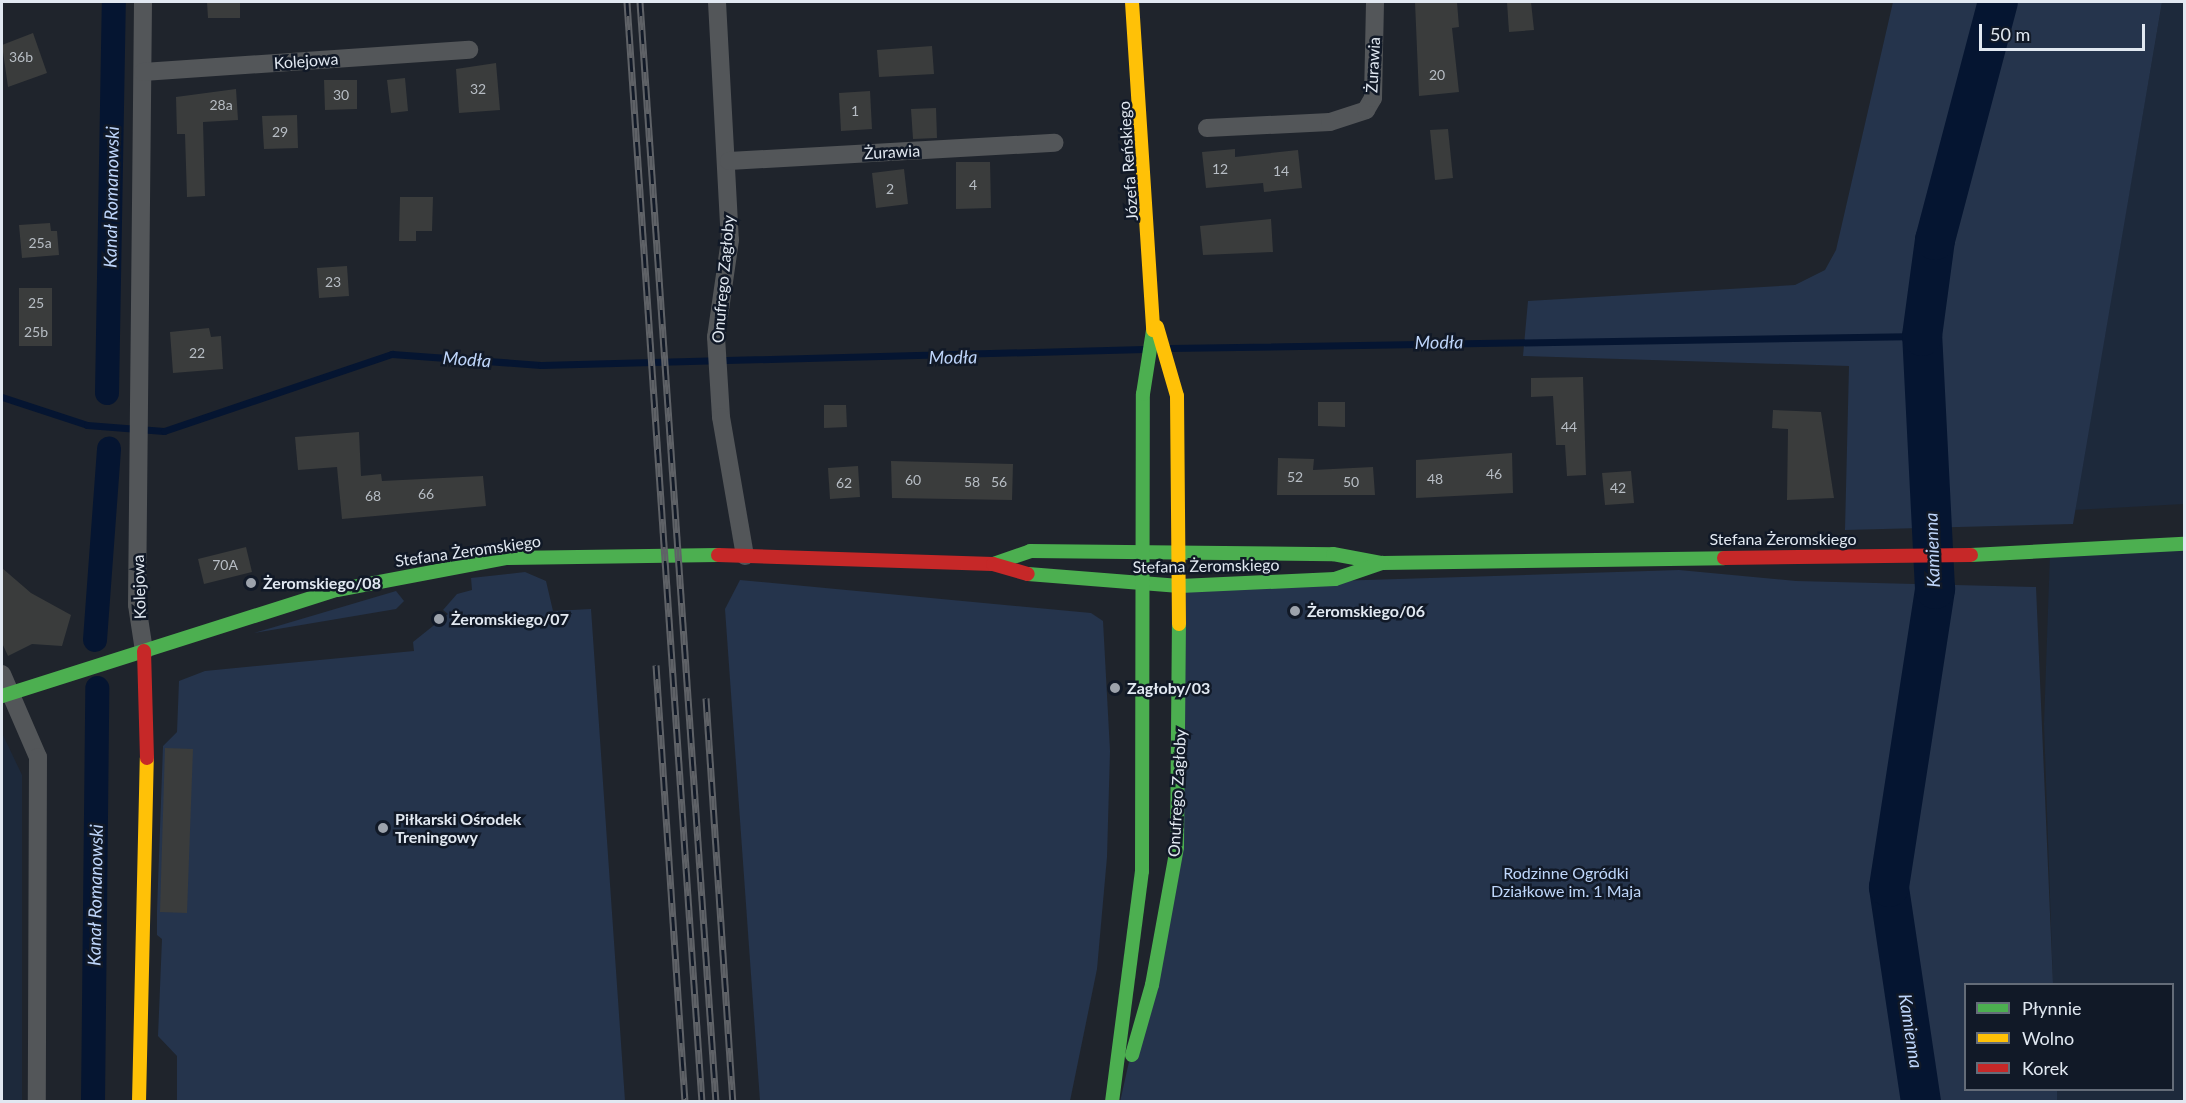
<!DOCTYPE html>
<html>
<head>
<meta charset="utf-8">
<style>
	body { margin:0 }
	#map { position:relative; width:2186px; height:1103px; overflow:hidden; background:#1f242c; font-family:Lato,sans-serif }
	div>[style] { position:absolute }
	.built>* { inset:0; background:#1d293b }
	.green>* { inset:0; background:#25344c }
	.stream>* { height:7px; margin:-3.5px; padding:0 3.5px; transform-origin:3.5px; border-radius:3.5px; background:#051531 }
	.canal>* { height:24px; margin:-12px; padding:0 12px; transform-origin:12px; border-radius:12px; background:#051531 }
	.river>* { height:40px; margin:-20px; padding:0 20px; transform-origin:20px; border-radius:20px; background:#051531 }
	.building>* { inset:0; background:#3a3c3c }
	.street>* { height:18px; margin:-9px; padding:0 9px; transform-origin:9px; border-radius:9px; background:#535659 }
	.fast>* { height:14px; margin:-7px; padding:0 7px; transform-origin:7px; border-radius:7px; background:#4caf50 }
	.slow>* { height:14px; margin:-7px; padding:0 7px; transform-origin:7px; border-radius:7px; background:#ffc107 }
	.jam>* { height:14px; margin:-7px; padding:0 7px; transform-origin:7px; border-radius:7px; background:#c62828 }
	.rail>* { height:7px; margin-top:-3.5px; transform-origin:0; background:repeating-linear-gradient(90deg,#111927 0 14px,#5f6267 0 28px); box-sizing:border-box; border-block:2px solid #5f6267 }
	.dots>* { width:16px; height:16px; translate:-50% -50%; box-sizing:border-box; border:3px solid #111927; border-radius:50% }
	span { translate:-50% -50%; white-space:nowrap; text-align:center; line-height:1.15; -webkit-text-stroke:5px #111927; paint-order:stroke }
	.number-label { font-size:14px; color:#b7bdc4 }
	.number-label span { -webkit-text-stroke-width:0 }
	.street-label { font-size:16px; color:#e1e8f1 }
	.poi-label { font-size:16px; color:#e1e8f1; font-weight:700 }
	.left { translate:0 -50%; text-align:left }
	.park-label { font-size:16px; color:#bfd7fb }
	.water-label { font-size:18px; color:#bed5fa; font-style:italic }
	.frame { position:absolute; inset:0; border:3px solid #e1e8f1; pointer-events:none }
	.legend { position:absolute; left:1964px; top:983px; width:210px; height:108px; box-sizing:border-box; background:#111927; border:2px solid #646c78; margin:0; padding:8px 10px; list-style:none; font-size:18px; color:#e1e8f1 }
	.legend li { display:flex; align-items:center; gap:12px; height:30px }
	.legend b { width:30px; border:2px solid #646c78 }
	.scale { position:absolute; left:1979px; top:24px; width:166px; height:27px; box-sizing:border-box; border:3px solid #e1e8f1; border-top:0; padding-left:8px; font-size:18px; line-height:21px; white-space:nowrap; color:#e1e8f1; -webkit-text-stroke:4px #111927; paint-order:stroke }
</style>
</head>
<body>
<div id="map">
	<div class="built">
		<div style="clip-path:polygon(2162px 2px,2184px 2px,2184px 504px,2074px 510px)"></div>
		<div style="clip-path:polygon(2184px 544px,2184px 1101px,2057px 1101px,2057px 1090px,2172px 1090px,2172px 984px,2053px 984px,2044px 724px,2050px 553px)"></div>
		<div style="clip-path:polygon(2px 733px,22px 775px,22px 1101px,2px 1101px)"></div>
	</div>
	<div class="green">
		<div style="clip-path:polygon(1893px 2px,2162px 2px,2073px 524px,1845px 530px,1849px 366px,1523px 356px,1528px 301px,1795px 285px,1825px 270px,1836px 250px)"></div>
		<div style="clip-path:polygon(1679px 570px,1796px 581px,2036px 587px,2053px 984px,1966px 984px,1966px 1090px,2057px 1090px,2057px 1101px,1120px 1102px,1177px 847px,1180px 586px)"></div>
		<div style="clip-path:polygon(525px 572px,546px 581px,553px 611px,591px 609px,625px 1101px,177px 1101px,177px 1056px,158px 1036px,162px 939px,157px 935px,157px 911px,163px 746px,177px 732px,179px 681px,205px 671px,414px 651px,413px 642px,448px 614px,443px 610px,457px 594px,472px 590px,471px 578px)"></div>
		<div style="clip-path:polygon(740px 580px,1091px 613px,1103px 621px,1110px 751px,1107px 857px,1097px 969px,1070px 1101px,760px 1101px,725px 609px)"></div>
		<div style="clip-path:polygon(396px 591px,404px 601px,396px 609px,254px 633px)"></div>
	</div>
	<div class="stream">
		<div style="left:1170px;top:348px;width:752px;rotate:-0.91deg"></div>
		<div style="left:2px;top:397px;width:89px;rotate:18.2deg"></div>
		<div style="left:87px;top:425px;width:77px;rotate:4.5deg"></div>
		<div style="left:164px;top:431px;width:241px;rotate:-18.7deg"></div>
		<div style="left:392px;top:354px;width:149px;rotate:4.2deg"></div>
		<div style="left:541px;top:365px;width:603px;rotate:-1.52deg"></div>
	</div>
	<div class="canal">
		<div style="left:107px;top:393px;width:391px;rotate:-89deg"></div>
		<div style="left:95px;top:640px;width:192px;rotate:-85.8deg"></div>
		<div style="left:93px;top:1102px;width:414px;rotate:-89.4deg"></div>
	</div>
	<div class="river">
		<div style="left:1921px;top:1102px;width:217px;rotate:-98.5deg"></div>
		<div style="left:1889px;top:887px;width:302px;rotate:-81.2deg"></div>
		<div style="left:1935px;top:589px;width:253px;rotate:-92.9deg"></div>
		<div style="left:1922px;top:336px;width:97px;rotate:-82.3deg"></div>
		<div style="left:1935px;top:240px;width:246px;rotate:-75.2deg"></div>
	</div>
	<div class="building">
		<div style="clip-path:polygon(207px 2px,240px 2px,240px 18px,208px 18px)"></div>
		<div style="clip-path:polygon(1415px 2px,1457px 2px,1459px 27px,1452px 28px,1459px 92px,1419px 96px)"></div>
		<div style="clip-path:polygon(1507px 2px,1531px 2px,1534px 30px,1509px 32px)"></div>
		<div style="clip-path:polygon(33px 33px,47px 73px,8px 87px,2px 45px)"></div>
		<div style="clip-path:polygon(932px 46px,934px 74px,879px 77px,877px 50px)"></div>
		<div style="clip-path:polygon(496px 63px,500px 110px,459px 113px,456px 69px)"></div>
		<div style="clip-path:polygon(405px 78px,408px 111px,391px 113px,387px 80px)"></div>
		<div style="clip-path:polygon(324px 80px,357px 80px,357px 109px,325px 110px)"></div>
		<div style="clip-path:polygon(236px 89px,238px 120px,203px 122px,205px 196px,187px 197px,185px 134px,177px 134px,176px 97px)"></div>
		<div style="clip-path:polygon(870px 91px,872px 129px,841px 131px,839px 93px)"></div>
		<div style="clip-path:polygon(936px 108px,937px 138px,913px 139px,911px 109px)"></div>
		<div style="clip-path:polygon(297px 115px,298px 148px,264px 149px,262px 116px)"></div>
		<div style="clip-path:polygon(1448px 129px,1453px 178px,1435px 180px,1430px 130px)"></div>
		<div style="clip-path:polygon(1235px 149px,1235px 157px,1298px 150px,1302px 188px,1264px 192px,1263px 183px,1206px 188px,1202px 152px)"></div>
		<div style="clip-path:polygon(956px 162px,990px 162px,991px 208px,956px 209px)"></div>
		<div style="clip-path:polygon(904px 169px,908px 204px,876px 208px,872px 173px)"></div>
		<div style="clip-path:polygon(400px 197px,433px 197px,432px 231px,416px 231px,416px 241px,399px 241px)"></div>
		<div style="clip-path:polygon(1271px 219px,1273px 252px,1203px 255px,1200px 226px)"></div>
		<div style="clip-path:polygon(50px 223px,51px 231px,57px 231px,59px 255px,22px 258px,19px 225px)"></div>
		<div style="clip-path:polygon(347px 266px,349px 296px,319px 298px,317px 268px)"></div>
		<div style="clip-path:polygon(19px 288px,52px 288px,52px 346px,19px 346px)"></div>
		<div style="clip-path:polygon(209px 328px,211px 337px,221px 336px,223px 369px,173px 373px,170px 332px)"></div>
		<div style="clip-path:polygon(1583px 377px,1586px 475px,1567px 476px,1565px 445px,1556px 445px,1553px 396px,1531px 397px,1531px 378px)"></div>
		<div style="clip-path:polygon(1318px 402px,1345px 402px,1345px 427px,1318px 426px)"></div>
		<div style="clip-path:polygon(824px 405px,846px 405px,847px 427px,824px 428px)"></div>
		<div style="clip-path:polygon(1773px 410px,1821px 412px,1834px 498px,1787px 500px,1788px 429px,1772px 428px)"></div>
		<div style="clip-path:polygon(359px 432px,361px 476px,381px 474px,382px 481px,483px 476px,486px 506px,342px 519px,337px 467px,298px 470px,295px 437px)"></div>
		<div style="clip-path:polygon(1512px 453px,1513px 493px,1416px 498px,1416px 460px)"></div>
		<div style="clip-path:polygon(1278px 458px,1314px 459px,1313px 470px,1373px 467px,1375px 495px,1277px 495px)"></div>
		<div style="clip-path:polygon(891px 461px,1013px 464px,1012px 500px,892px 498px)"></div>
		<div style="clip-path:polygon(858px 466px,860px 497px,830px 499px,828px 468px)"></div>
		<div style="clip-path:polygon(1631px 471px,1634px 503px,1605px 505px,1602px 473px)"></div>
		<div style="clip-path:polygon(246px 547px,252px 572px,204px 584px,198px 559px)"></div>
		<div style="clip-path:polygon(2px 568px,31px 593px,71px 615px,62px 646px,32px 644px,8px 656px,2px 643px)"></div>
		<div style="clip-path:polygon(165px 748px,193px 749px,187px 913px,160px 912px)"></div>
	</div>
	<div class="street">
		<div style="left:143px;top:2px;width:603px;rotate:90.57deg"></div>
		<div style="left:137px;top:605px;width:47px;rotate:81.3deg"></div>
		<div style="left:717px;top:2px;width:238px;rotate:86.9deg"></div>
		<div style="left:730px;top:240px;width:98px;rotate:98.2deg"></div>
		<div style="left:716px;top:337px;width:80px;rotate:86.4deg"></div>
		<div style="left:721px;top:417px;width:141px;rotate:80.2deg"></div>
		<div style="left:143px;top:72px;width:327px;rotate:-3.9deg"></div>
		<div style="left:1207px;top:128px;width:123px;rotate:-2.8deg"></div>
		<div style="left:1330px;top:122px;width:38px;rotate:-18deg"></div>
		<div style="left:1366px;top:110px;width:14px;rotate:-60deg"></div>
		<div style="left:1373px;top:98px;width:96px;rotate:-88.8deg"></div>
		<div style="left:729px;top:161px;width:326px;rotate:-3.2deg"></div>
		<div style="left:2px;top:674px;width:90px;rotate:66.6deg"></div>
		<div style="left:38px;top:757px;width:345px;rotate:90.2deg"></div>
	</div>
	<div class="fast">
		<div style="left:1971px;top:555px;width:213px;rotate:-3deg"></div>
		<div style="left:993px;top:564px;width:39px;rotate:-19deg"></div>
		<div style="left:1030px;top:551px;width:303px;rotate:0.6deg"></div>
		<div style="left:1333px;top:554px;width:50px;rotate:10.4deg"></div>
		<div style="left:1382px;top:563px;width:342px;rotate:-0.8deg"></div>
		<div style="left:1028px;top:574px;width:152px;rotate:4.5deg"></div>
		<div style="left:1180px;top:586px;width:155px;rotate:-2.6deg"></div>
		<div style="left:1335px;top:579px;width:50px;rotate:-18.8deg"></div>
		<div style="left:2px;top:696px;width:351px;rotate:-17.6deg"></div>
		<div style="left:337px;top:590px;width:173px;rotate:-10.7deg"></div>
		<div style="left:507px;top:558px;width:211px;rotate:-0.8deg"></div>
		<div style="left:1132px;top:1055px;width:73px;rotate:-74.1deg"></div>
		<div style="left:1152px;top:985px;width:140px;rotate:-79.7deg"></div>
		<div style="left:1177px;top:847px;width:223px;rotate:-89.5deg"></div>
		<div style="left:1112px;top:1102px;width:233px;rotate:-82.6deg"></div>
		<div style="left:1142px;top:871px;width:477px;rotate:-89.9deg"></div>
		<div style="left:1143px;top:394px;width:65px;rotate:-81.1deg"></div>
	</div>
	<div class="slow">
		<div style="left:1132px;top:2px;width:329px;rotate:86.3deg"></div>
		<div style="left:1157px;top:327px;width:72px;rotate:73.8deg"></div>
		<div style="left:1177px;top:396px;width:228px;rotate:89.5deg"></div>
		<div style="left:139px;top:1102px;width:344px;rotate:-88.7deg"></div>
	</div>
	<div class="jam">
		<div style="left:718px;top:555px;width:275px;rotate:1.9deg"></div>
		<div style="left:993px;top:564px;width:36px;rotate:16deg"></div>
		<div style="left:1724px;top:558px;width:247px;rotate:-0.7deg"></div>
		<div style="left:144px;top:651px;width:107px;rotate:88.4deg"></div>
	</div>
	<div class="rail">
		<div style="left:627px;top:2px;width:1103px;rotate:86.1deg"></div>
		<div style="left:640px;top:2px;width:1103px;rotate:86.05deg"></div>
		<div style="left:656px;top:665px;width:438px;rotate:86.2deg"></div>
		<div style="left:706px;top:698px;width:405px;rotate:86.2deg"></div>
	</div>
	<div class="dots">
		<div style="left:251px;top:583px;background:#9da3ac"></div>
		<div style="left:1295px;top:611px;background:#9da3ac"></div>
		<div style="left:439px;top:619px;background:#9da3ac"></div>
		<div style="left:1115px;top:688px;background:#9da3ac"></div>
		<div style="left:383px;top:828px;background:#9da3ac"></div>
	</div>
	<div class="number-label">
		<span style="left:21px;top:57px">36b</span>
		<span style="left:1437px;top:75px">20</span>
		<span style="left:478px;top:89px">32</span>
		<span style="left:341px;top:95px">30</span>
		<span style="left:221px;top:105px">28a</span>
		<span style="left:855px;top:111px">1</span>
		<span style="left:280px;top:132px">29</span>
		<span style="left:1220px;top:169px">12</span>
		<span style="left:1281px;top:171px">14</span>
		<span style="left:973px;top:185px">4</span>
		<span style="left:890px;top:189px">2</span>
		<span style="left:40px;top:243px">25a</span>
		<span style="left:333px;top:282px">23</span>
		<span style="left:36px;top:303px">25</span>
		<span style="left:36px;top:332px">25b</span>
		<span style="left:197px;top:353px">22</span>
		<span style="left:1569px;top:427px">44</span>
		<span style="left:1494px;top:474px">46</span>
		<span style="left:1295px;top:477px">52</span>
		<span style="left:1435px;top:479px">48</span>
		<span style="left:913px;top:480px">60</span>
		<span style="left:972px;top:482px">58</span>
		<span style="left:999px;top:482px">56</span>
		<span style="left:1351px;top:482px">50</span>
		<span style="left:844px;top:483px">62</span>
		<span style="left:1618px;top:488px">42</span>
		<span style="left:426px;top:494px">66</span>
		<span style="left:373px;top:496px">68</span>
		<span style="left:225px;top:565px">70A</span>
	</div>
	<div class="street-label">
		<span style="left:306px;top:61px;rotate:-4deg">Kolejowa</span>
		<span style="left:1373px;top:65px;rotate:-87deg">Żurawia</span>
		<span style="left:892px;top:152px;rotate:-3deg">Żurawia</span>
		<span style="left:1128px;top:161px;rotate:-94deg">Józefa Reńskiego</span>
		<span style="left:723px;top:279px;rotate:-85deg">Onufrego Zagłoby</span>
		<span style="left:1783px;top:539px">Stefana Żeromskiego</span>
		<span style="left:468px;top:551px;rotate:-8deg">Stefana Żeromskiego</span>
		<span style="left:1206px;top:566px;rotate:-1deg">Stefana Żeromskiego</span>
		<span style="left:139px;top:587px;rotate:-92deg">Kolejowa</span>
		<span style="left:1177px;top:793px;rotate:-87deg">Onufrego Zagłoby</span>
	</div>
	<div class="poi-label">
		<span class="left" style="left:263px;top:583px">Żeromskiego/08</span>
		<span class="left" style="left:1307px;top:611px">Żeromskiego/06</span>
		<span class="left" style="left:451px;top:619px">Żeromskiego/07</span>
		<span class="left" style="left:1127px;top:688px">Zagłoby/03</span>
		<span class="left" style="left:395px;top:828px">Piłkarski Ośrodek<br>Treningowy</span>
	</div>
	<div class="park-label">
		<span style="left:1566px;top:882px">Rodzinne Ogródki<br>Działkowe im. 1 Maja</span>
	</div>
	<div class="water-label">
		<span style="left:111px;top:197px;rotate:-89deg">Kanał Romanowski</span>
		<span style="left:1439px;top:342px;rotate:-1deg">Modła</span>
		<span style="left:953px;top:357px;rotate:-1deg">Modła</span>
		<span style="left:467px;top:359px;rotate:4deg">Modła</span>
		<span style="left:1932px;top:550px;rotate:-92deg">Kamienna</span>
		<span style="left:95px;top:895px;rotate:-89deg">Kanał Romanowski</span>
		<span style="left:1911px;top:1031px;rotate:81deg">Kamienna</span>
	</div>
	<div class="frame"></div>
	<ul class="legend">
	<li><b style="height:8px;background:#4caf50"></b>Płynnie</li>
	<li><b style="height:8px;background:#ffc107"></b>Wolno</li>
	<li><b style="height:8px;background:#c62828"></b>Korek</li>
	</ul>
	<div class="scale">50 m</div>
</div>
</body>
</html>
